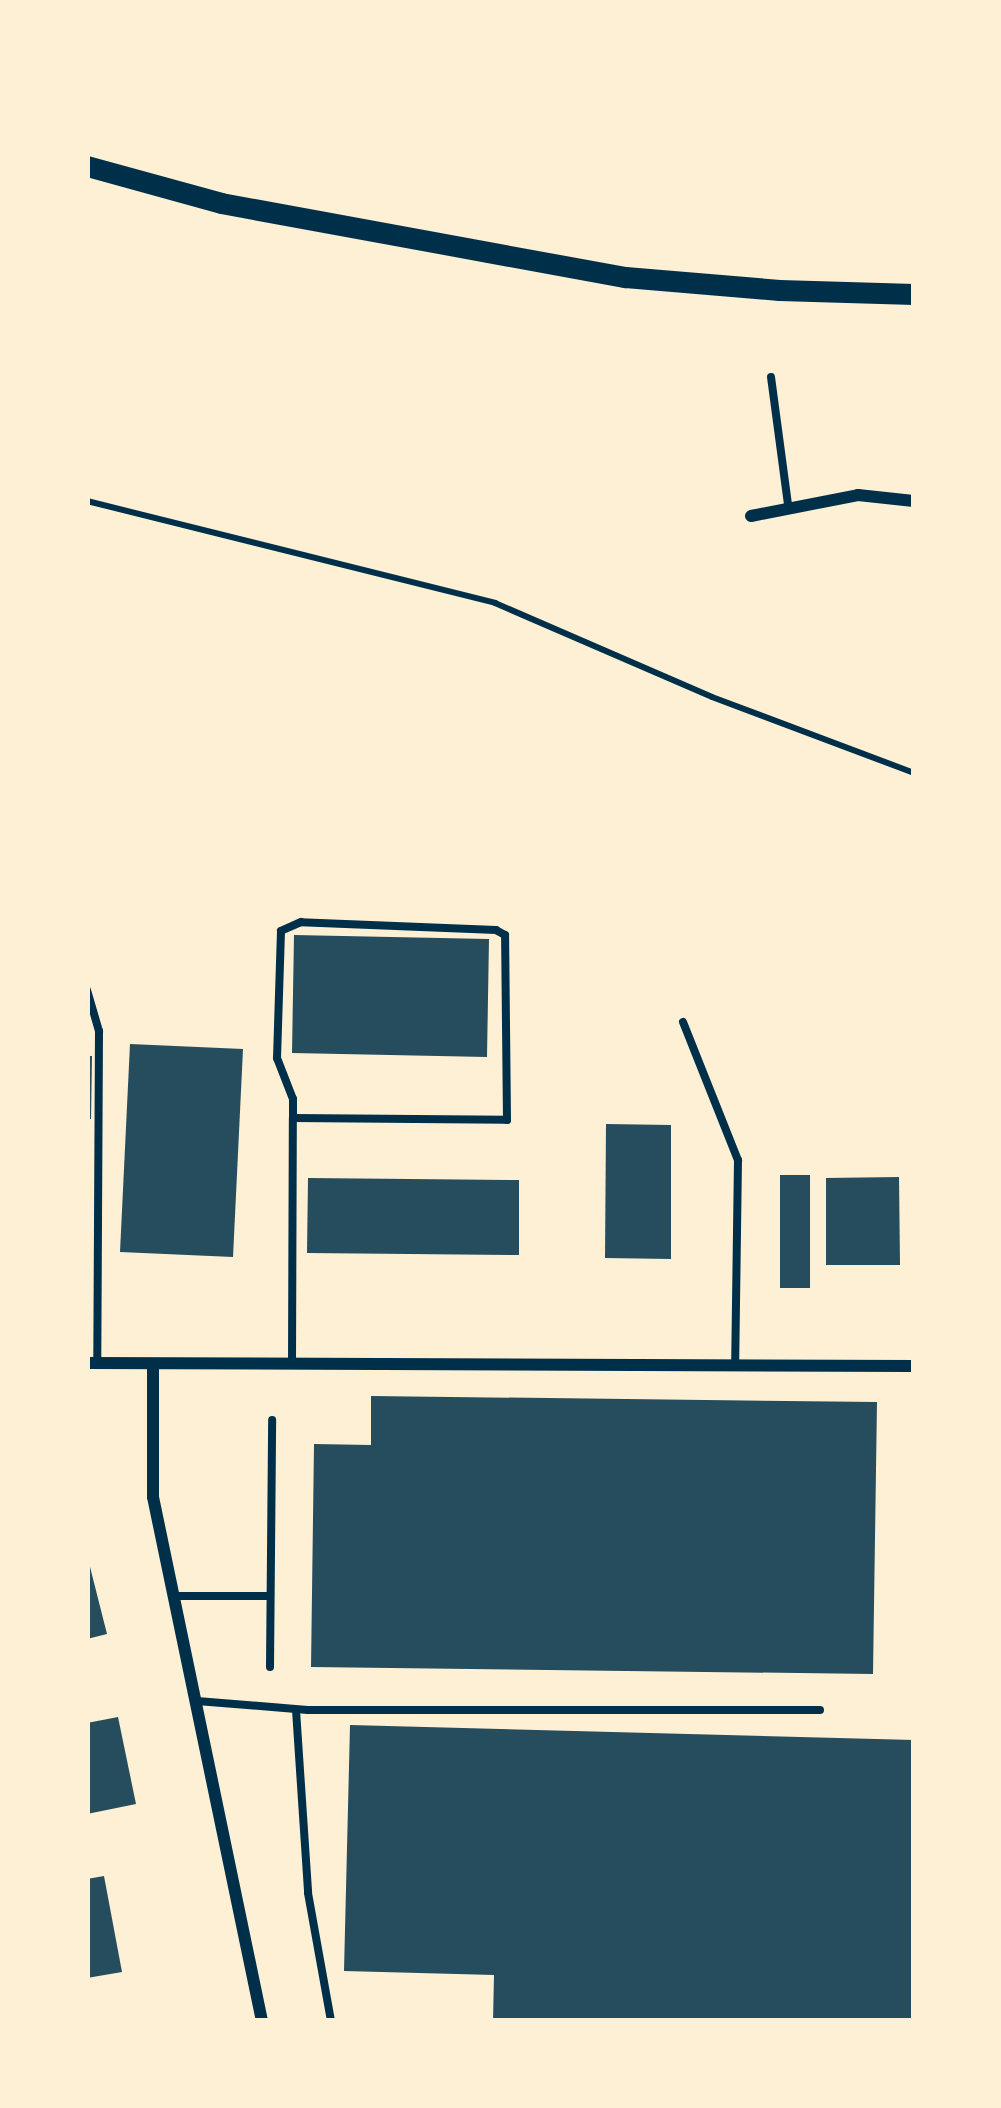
<!DOCTYPE html>
<html>
<head>
<meta charset="utf-8">
<style>
	body { margin:0 }
	#map { position:relative; width:1001px; height:2108px; overflow:hidden; background:#fdf0d5; font-family:Lora,serif }
	div>[style] { position:absolute }
	.building>* { inset:0; background:#264d5e }
	.path>* { height:6px; margin:-3px; padding:0 3px; transform-origin:3px; border-radius:3px; background:#003049 }
	.service>* { height:8px; margin:-4px; padding:0 4px; transform-origin:4px; border-radius:4px; background:#003049 }
	.minor>* { height:12px; margin:-6px; padding:0 6px; transform-origin:6px; border-radius:6px; background:#003049 }
	.tertiary>* { height:21px; margin:-10.5px; padding:0 10.5px; transform-origin:10.5px; border-radius:10.5px; background:#003049 }
	span { translate:-50% -50%; white-space:nowrap; text-align:center; line-height:1.15; -webkit-text-stroke:9px #fdf0d5; paint-order:stroke }
	.frame { position:absolute; inset:0; border:90px solid #fdf0d5; pointer-events:none }
</style>
</head>
<body>
<div id="map">
	<div class="building">
		<div style="clip-path:polygon(294px 935px,489px 939px,487px 1057px,292px 1053px)"></div>
		<div style="clip-path:polygon(130px 1044px,243px 1049px,233px 1257px,120px 1252px)"></div>
		<div style="clip-path:polygon(87px 1056px,92px 1056px,91px 1119px,87px 1119px)"></div>
		<div style="clip-path:polygon(606px 1124px,671px 1125px,671px 1259px,605px 1258px)"></div>
		<div style="clip-path:polygon(780px 1175px,810px 1175px,810px 1288px,780px 1288px)"></div>
		<div style="clip-path:polygon(899px 1177px,900px 1265px,826px 1265px,826px 1178px)"></div>
		<div style="clip-path:polygon(308px 1178px,519px 1180px,519px 1255px,307px 1253px)"></div>
		<div style="clip-path:polygon(371px 1396px,877px 1402px,873px 1674px,311px 1667px,314px 1444px,371px 1445px)"></div>
		<div style="clip-path:polygon(87px 1555px,107px 1634px,87px 1639px)"></div>
		<div style="clip-path:polygon(118px 1717px,136px 1804px,87px 1814px,87px 1723px)"></div>
		<div style="clip-path:polygon(350px 1725px,914px 1740px,914px 2021px,493px 2021px,494px 1975px,344px 1971px)"></div>
		<div style="clip-path:polygon(104px 1876px,122px 1972px,87px 1978px,87px 1879px)"></div>
	</div>
	<div class="path">
		<div style="left:87px;top:501px;width:421px;rotate:14deg"></div>
		<div style="left:495px;top:603px;width:236px;rotate:23.4deg"></div>
		<div style="left:712px;top:697px;width:216px;rotate:20.6deg"></div>
	</div>
	<div class="service">
		<div style="left:771px;top:377px;width:129px;rotate:82.4deg"></div>
		<div style="left:87px;top:990px;width:43px;rotate:73.7deg"></div>
		<div style="left:99px;top:1031px;width:331px;rotate:90.3deg"></div>
		<div style="left:683px;top:1022px;width:149px;rotate:68.3deg"></div>
		<div style="left:738px;top:1160px;width:204px;rotate:90.8deg"></div>
		<div style="left:292px;top:1363px;width:245px;rotate:-89.8deg"></div>
		<div style="left:293px;top:1118px;width:214px;rotate:0.5deg"></div>
		<div style="left:507px;top:1120px;width:185px;rotate:-90.6deg"></div>
		<div style="left:505px;top:935px;width:10px;rotate:-151deg"></div>
		<div style="left:496px;top:930px;width:195px;rotate:-177.7deg"></div>
		<div style="left:301px;top:922px;width:22px;rotate:156deg"></div>
		<div style="left:281px;top:931px;width:127px;rotate:91.8deg"></div>
		<div style="left:277px;top:1058px;width:44px;rotate:68.7deg"></div>
		<div style="left:293px;top:1099px;width:19px;rotate:90deg"></div>
		<div style="left:174px;top:1596px;width:94px"></div>
		<div style="left:270px;top:1667px;width:247px;rotate:-89.5deg"></div>
		<div style="left:197px;top:1701px;width:111px;rotate:4.6deg"></div>
		<div style="left:308px;top:1710px;width:512px"></div>
		<div style="left:296px;top:1710px;width:183px;rotate:86.2deg"></div>
		<div style="left:308px;top:1893px;width:130px;rotate:79.8deg"></div>
	</div>
	<div class="minor">
		<div style="left:751px;top:516px;width:109px;rotate:-11.1deg"></div>
		<div style="left:858px;top:495px;width:56px;rotate:6.1deg"></div>
		<div style="left:87px;top:1363px;width:827px;rotate:0.21deg"></div>
		<div style="left:153px;top:1364px;width:133px;rotate:90deg"></div>
		<div style="left:153px;top:1497px;width:535px;rotate:78.25deg"></div>
	</div>
	<div class="tertiary">
		<div style="left:87px;top:166px;width:139px;rotate:15.4deg"></div>
		<div style="left:221px;top:203px;width:411px;rotate:10.4deg"></div>
		<div style="left:625px;top:277px;width:155px;rotate:4.8deg"></div>
		<div style="left:779px;top:290px;width:135px;rotate:1.7deg"></div>
	</div>
	<div class="frame"></div>
</div>
</body>
</html>
